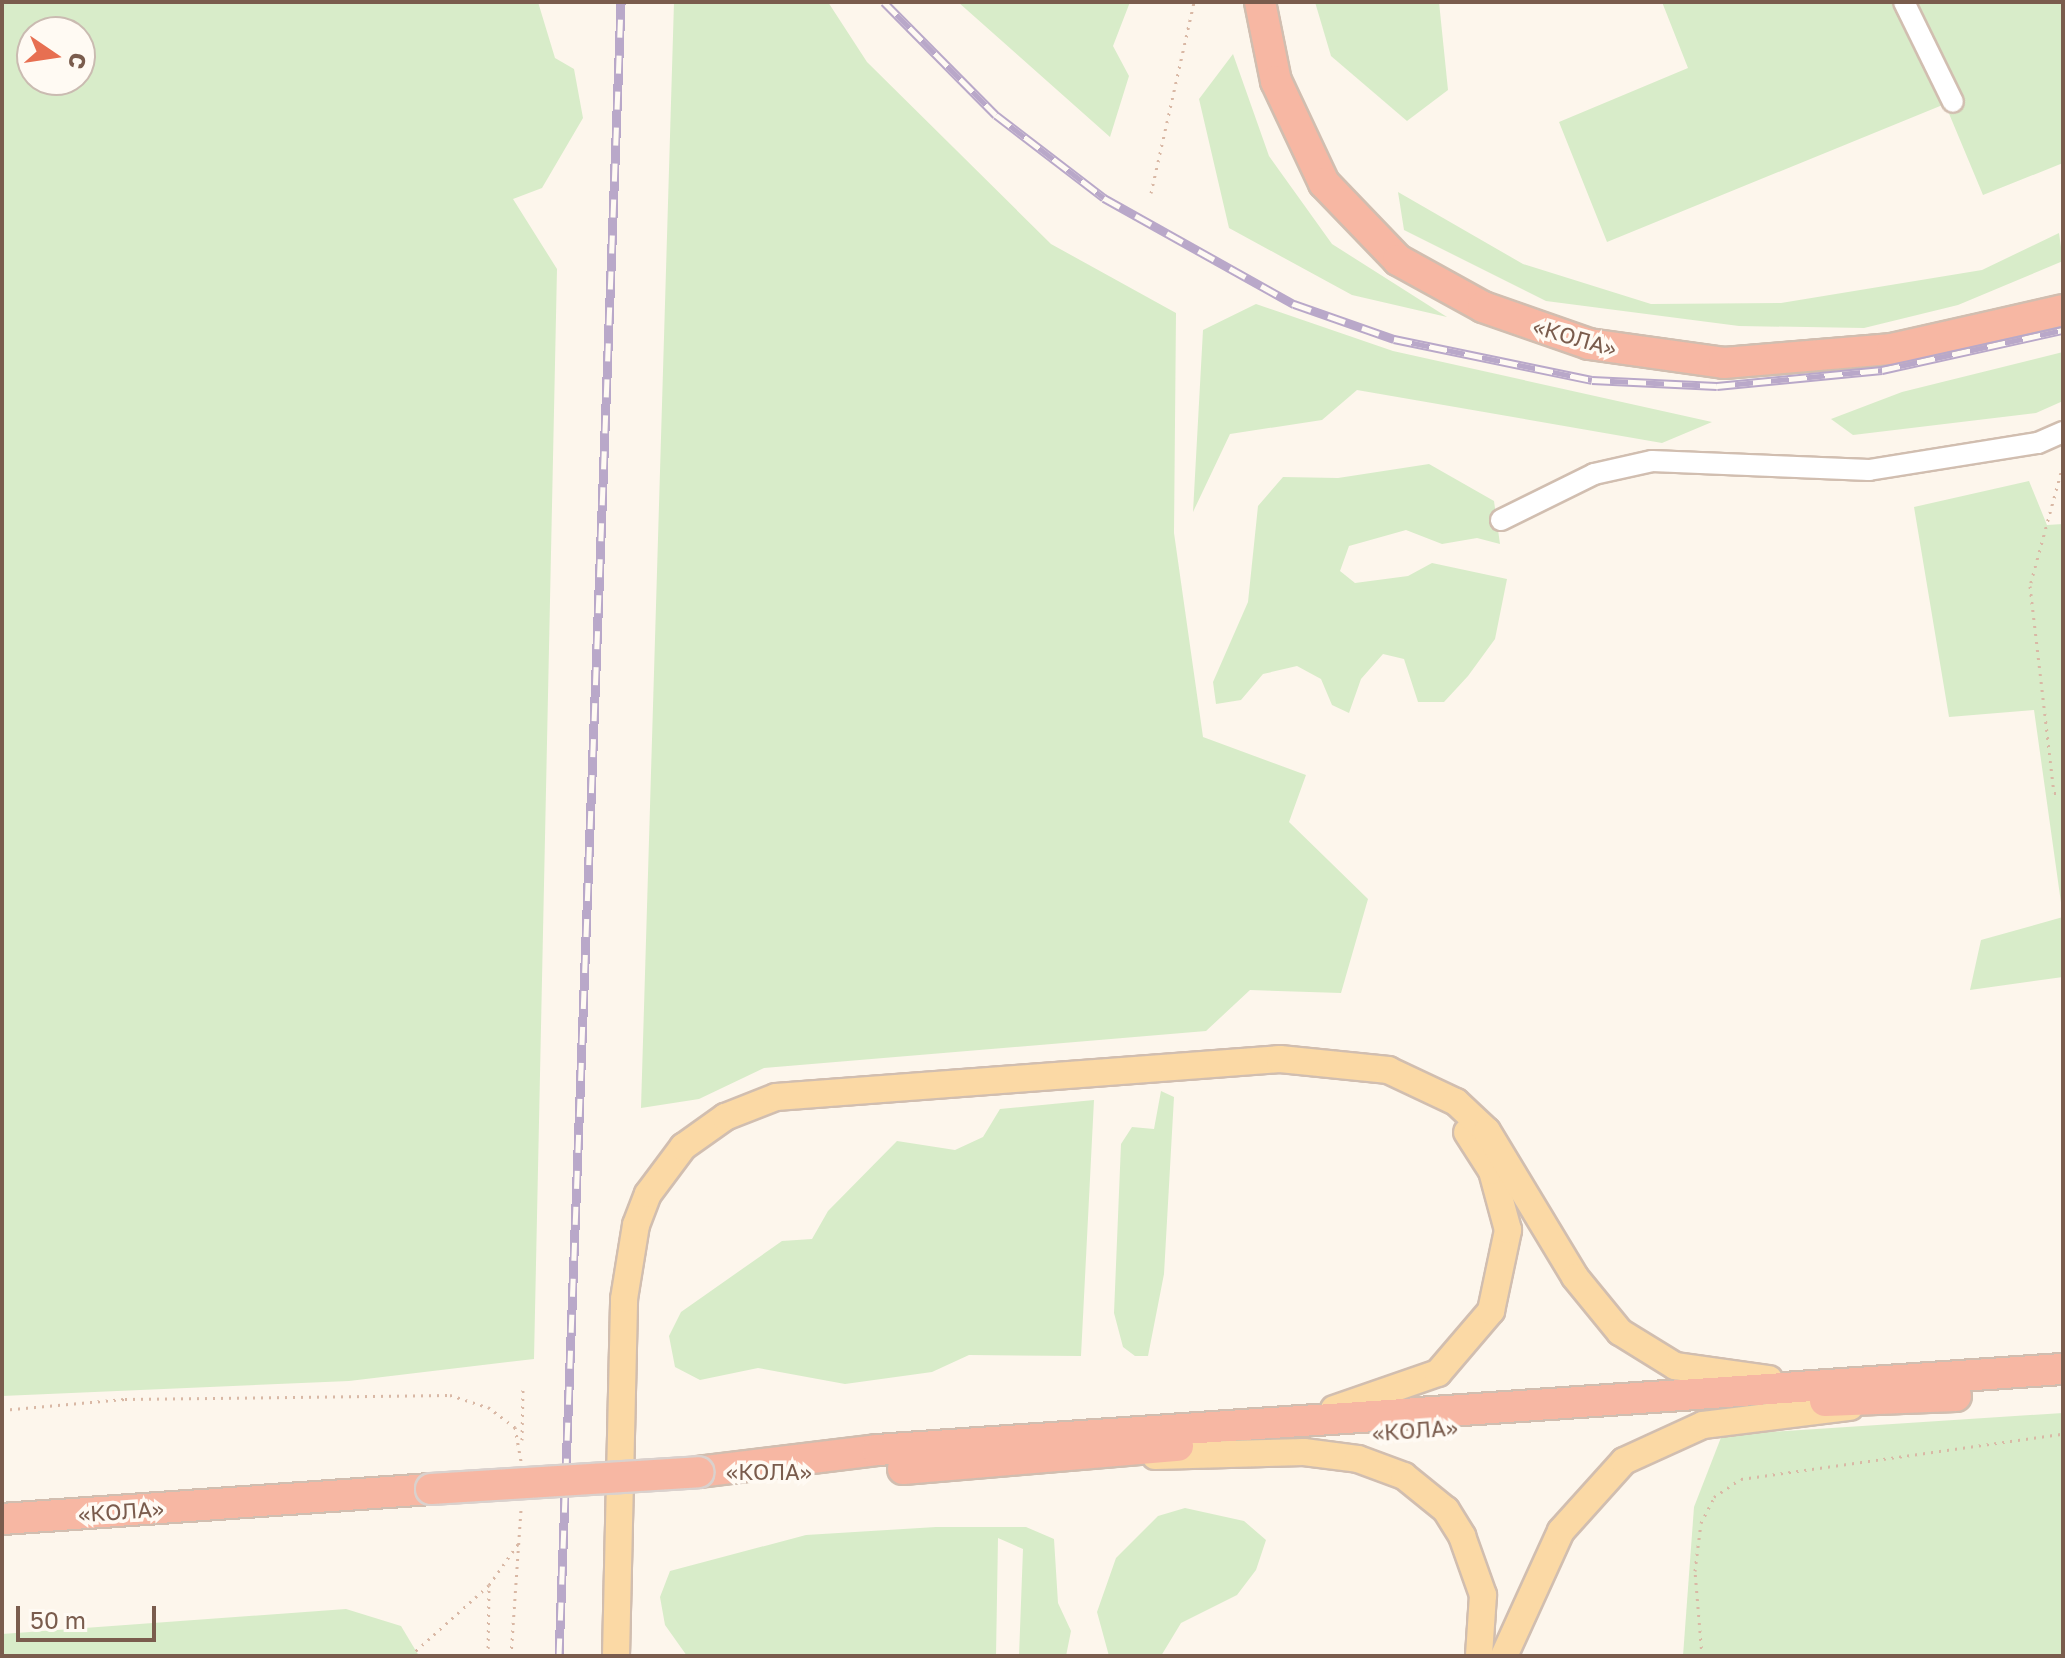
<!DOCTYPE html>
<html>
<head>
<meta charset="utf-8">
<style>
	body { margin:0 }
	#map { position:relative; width:2065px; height:1658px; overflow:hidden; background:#fdf6ec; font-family:"Golos Text",sans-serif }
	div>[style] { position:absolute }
	.green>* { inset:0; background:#d8ecc9 }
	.path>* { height:3px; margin-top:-1.5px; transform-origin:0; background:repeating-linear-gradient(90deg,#d9b8a5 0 2px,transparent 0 8px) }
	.roads { filter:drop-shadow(2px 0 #d1beb0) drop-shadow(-2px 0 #d1beb0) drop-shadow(0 2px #d1beb0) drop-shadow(0 -2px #d1beb0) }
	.minor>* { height:20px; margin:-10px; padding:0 10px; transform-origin:10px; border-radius:10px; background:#fff }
	.major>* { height:26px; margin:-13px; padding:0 13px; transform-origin:13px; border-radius:13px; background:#fbd9a5 }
	.highway>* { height:30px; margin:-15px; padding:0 15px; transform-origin:15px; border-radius:15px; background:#f7b7a3 }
	.rail>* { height:9px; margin-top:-4.5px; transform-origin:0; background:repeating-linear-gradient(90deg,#fffaf3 0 18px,#b9a8c9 0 36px); box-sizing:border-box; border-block:2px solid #b9a8c9 }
	.bridges { filter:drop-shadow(2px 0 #dad1cd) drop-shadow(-2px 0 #dad1cd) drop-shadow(0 2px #dad1cd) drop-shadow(0 -2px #dad1cd) }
	.highway-bridge>* { height:30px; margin:-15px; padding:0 15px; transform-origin:15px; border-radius:15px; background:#f7b7a3 }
	span { translate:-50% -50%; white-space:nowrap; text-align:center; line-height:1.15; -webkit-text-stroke:7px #fffaf3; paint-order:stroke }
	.street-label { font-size:22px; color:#7a5c4d }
	.frame { position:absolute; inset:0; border:4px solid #7a5c4d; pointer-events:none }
	.north { position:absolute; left:16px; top:16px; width:80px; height:80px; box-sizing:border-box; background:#fffaf3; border:2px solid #cabbb1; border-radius:50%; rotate:103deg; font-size:22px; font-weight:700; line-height:32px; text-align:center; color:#7a5c4d }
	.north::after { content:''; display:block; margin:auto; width:28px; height:36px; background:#e76f51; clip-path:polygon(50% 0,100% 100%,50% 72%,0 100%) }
	.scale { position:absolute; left:16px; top:1606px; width:140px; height:36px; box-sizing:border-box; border:4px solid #7a5c4d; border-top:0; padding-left:10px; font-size:24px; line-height:28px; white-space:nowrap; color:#7a5c4d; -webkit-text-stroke:6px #fffaf3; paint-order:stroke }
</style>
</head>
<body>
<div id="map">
	<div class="green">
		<div style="clip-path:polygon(evenodd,2px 2px,538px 2px,555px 58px,574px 69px,583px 118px,542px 188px,513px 199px,557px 269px,534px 1359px,349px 1381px,2px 1396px,2px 2px,32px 32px,80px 32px,80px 80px,32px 80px,32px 32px)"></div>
		<div style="clip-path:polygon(674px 2px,828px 2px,867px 62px,1051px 244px,1176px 313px,1174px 533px,1203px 737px,1306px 775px,1289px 822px,1368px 899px,1341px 993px,1250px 990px,1206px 1031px,764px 1068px,699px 1099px,641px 1108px)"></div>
		<div style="clip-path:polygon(958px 2px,1130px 2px,1113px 46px,1129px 76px,1110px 137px)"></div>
		<div style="clip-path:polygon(1315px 2px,1439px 2px,1448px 90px,1407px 121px,1331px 56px)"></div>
		<div style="clip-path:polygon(1662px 2px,2063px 2px,2063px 163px,1983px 195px,1945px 104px,1607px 242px,1559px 122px,1688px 68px)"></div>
		<div style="clip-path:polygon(1233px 54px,1269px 156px,1332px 244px,1447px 317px,1352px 295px,1229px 228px,1199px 99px)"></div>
		<div style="clip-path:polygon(1398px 192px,1523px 264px,1651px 304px,1781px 303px,1982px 270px,2059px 233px,2063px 261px,1958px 305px,1864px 328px,1739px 326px,1546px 301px,1404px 230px)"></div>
		<div style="clip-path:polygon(1256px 304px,1393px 351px,1712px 422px,1662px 443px,1357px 390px,1322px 420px,1230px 434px,1193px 512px,1203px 330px)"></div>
		<div style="clip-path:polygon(2063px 352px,2063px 401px,2036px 413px,1853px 435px,1831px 419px,1902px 392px)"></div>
		<div style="clip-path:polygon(1429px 464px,1494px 501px,1500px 544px,1477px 538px,1442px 544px,1406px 530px,1349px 546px,1340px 571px,1355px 583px,1408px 576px,1432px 563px,1507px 579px,1495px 639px,1468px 676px,1444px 702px,1418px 702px,1404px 659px,1383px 654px,1361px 679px,1349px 713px,1332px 705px,1321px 679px,1297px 666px,1263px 674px,1241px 700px,1216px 704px,1213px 682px,1248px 602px,1258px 506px,1283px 477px,1338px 478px)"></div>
		<div style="clip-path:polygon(2029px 481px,2047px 525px,2063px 524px,2063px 977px,1970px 990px,1981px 940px,2063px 917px,2034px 710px,1949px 717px,1914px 507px)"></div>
		<div style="clip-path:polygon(1161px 1091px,1174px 1097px,1164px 1274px,1148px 1356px,1135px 1356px,1123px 1347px,1114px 1313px,1121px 1144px,1132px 1127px,1154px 1129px)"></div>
		<div style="clip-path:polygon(1094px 1100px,1081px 1356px,969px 1355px,932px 1372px,845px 1384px,758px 1368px,700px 1380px,675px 1367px,669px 1336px,681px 1312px,782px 1241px,812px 1239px,828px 1211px,897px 1141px,955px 1150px,983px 1137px,1000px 1109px)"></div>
		<div style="clip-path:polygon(2063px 1413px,2063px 1656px,1683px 1656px,1694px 1507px,1722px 1435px)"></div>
		<div style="clip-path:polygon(1185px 1508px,1244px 1521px,1266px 1540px,1256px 1570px,1237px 1595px,1181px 1623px,1161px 1656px,1109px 1656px,1097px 1612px,1116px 1558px,1158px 1516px)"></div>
		<div style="clip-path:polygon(936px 1527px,1026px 1527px,1054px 1539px,1058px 1603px,1071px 1631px,1066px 1656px,1019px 1656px,1023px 1549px,998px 1538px,996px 1656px,687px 1656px,665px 1625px,660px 1597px,670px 1571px,806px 1535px)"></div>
		<div style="clip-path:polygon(346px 1609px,401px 1626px,419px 1656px,2px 1656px,2px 1634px)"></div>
	</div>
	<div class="path">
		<div style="left:1151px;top:193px;width:196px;rotate:-77.3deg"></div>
		<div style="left:2063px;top:465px;width:125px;rotate:105.3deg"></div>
		<div style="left:2030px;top:586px;width:208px;rotate:83.4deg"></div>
		<div style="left:2054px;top:793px;width:9px"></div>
		<div style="left:2px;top:1410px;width:123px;rotate:-5.1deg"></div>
		<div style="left:125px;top:1399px;width:325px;rotate:-0.7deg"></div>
		<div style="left:450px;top:1395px;width:40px;rotate:18deg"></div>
		<div style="left:488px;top:1407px;width:34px;rotate:37deg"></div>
		<div style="left:515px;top:1427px;width:35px;rotate:80deg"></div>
		<div style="left:522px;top:1440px;width:54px;rotate:-88.9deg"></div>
		<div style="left:410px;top:1656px;width:106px;rotate:-41.9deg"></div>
		<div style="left:489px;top:1585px;width:50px;rotate:-54.7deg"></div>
		<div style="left:488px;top:1656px;width:71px;rotate:-89.2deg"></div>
		<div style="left:511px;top:1656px;width:148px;rotate:-86.1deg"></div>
		<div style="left:1702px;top:1656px;width:85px;rotate:-94.7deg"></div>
		<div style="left:1695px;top:1571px;width:48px;rotate:-82.9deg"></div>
		<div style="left:1701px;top:1523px;width:29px;rotate:-63deg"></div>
		<div style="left:1714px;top:1497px;width:32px;rotate:-34deg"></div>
		<div style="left:1741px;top:1479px;width:325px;rotate:-8deg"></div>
	</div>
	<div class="roads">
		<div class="minor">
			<div style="left:1904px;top:2px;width:111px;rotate:63.9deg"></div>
			<div style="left:1501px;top:520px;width:104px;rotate:-26.3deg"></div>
			<div style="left:1594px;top:474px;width:59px;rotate:-12.6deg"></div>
			<div style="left:1652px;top:461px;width:217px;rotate:2.4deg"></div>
			<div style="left:1869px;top:470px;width:171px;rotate:-9.1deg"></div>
			<div style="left:2038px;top:443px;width:27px;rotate:-24deg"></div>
		</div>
		<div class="major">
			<div style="left:1334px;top:1409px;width:110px;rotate:-19.1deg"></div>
			<div style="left:1438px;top:1373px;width:82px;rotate:-49.5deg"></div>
			<div style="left:1491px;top:1311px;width:83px;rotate:-78.1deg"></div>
			<div style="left:1508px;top:1230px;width:61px;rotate:-105.2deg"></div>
			<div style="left:1492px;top:1171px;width:46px;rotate:-122.7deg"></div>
			<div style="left:1155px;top:1456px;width:149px;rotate:-1.5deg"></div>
			<div style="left:1304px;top:1452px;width:54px;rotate:7.4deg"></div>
			<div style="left:1358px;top:1459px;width:49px;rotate:20.3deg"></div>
			<div style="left:1404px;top:1476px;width:54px;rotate:39deg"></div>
			<div style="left:1446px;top:1510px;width:31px;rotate:58deg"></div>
			<div style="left:1462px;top:1536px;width:63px;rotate:70.4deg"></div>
			<div style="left:1483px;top:1595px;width:61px;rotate:93.8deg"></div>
			<div style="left:616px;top:1656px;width:357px;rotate:-88.7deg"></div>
			<div style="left:624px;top:1299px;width:75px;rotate:-80.8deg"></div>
			<div style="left:636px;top:1225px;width:33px;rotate:-69deg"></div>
			<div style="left:648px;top:1194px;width:59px;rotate:-53.3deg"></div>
			<div style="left:683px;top:1147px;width:52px;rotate:-35.5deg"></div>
			<div style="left:725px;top:1117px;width:55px;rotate:-21.4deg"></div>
			<div style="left:776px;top:1097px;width:505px;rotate:-4.31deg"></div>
			<div style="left:1280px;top:1059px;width:109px;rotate:5.8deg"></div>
			<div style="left:1388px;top:1070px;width:75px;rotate:25.2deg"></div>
			<div style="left:1456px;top:1102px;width:42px;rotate:43.1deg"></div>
			<div style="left:1487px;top:1131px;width:170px;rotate:58.9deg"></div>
			<div style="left:1575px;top:1277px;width:71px;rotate:50.7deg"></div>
			<div style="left:1620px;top:1332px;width:65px;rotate:31.7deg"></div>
			<div style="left:1675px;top:1366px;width:95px;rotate:7.9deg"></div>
			<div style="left:1504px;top:1656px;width:137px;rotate:-65.5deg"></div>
			<div style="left:1561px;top:1531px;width:94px;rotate:-48deg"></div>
			<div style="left:1624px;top:1461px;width:87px;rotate:-24.5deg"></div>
			<div style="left:1703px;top:1425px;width:148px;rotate:-7deg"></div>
		</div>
		<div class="highway">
			<div style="left:1260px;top:2px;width:81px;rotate:78.6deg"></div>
			<div style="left:1276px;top:81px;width:113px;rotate:64.8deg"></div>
			<div style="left:1324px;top:183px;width:107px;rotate:46.1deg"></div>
			<div style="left:1398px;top:260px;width:97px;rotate:28.9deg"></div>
			<div style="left:1483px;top:307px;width:112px;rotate:19.2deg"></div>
			<div style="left:1589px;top:344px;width:136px;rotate:8deg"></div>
			<div style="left:1724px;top:363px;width:169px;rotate:-4.8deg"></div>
			<div style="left:1892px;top:349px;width:175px;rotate:-12.8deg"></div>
			<div style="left:1825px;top:1401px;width:131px;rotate:-2.2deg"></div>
			<div style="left:903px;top:1469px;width:276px;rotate:-4.8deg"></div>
			<div style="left:698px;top:1472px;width:180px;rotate:-7deg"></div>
			<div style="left:877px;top:1450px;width:1189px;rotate:-3.91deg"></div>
			<div style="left:2px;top:1519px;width:430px;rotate:-4deg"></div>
		</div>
	</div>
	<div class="rail">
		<div style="left:884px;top:2px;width:159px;rotate:45.3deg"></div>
		<div style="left:996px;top:115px;width:136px;rotate:37.5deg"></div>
		<div style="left:1104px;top:198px;width:218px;rotate:29.2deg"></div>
		<div style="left:1294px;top:304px;width:106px;rotate:19.3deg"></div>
		<div style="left:1394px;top:339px;width:202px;rotate:11.7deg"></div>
		<div style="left:1592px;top:380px;width:125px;rotate:2.7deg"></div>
		<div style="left:1717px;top:386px;width:166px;rotate:-5.5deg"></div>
		<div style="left:1882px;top:370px;width:185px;rotate:-12.5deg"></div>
		<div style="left:559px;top:1656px;width:1655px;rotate:-87.85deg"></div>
	</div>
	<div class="bridges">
		<div class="highway-bridge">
			<div style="left:431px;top:1489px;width:268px;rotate:-3.6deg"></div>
		</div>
	</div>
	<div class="street-label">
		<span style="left:1575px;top:337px;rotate:16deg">«КОЛА»</span>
		<span style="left:1415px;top:1430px;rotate:-4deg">«КОЛА»</span>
		<span style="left:769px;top:1472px">«КОЛА»</span>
		<span style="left:121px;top:1511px;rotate:-4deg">«КОЛА»</span>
	</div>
	<div class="frame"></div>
	<div class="north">С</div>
	<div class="scale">50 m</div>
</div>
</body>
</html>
